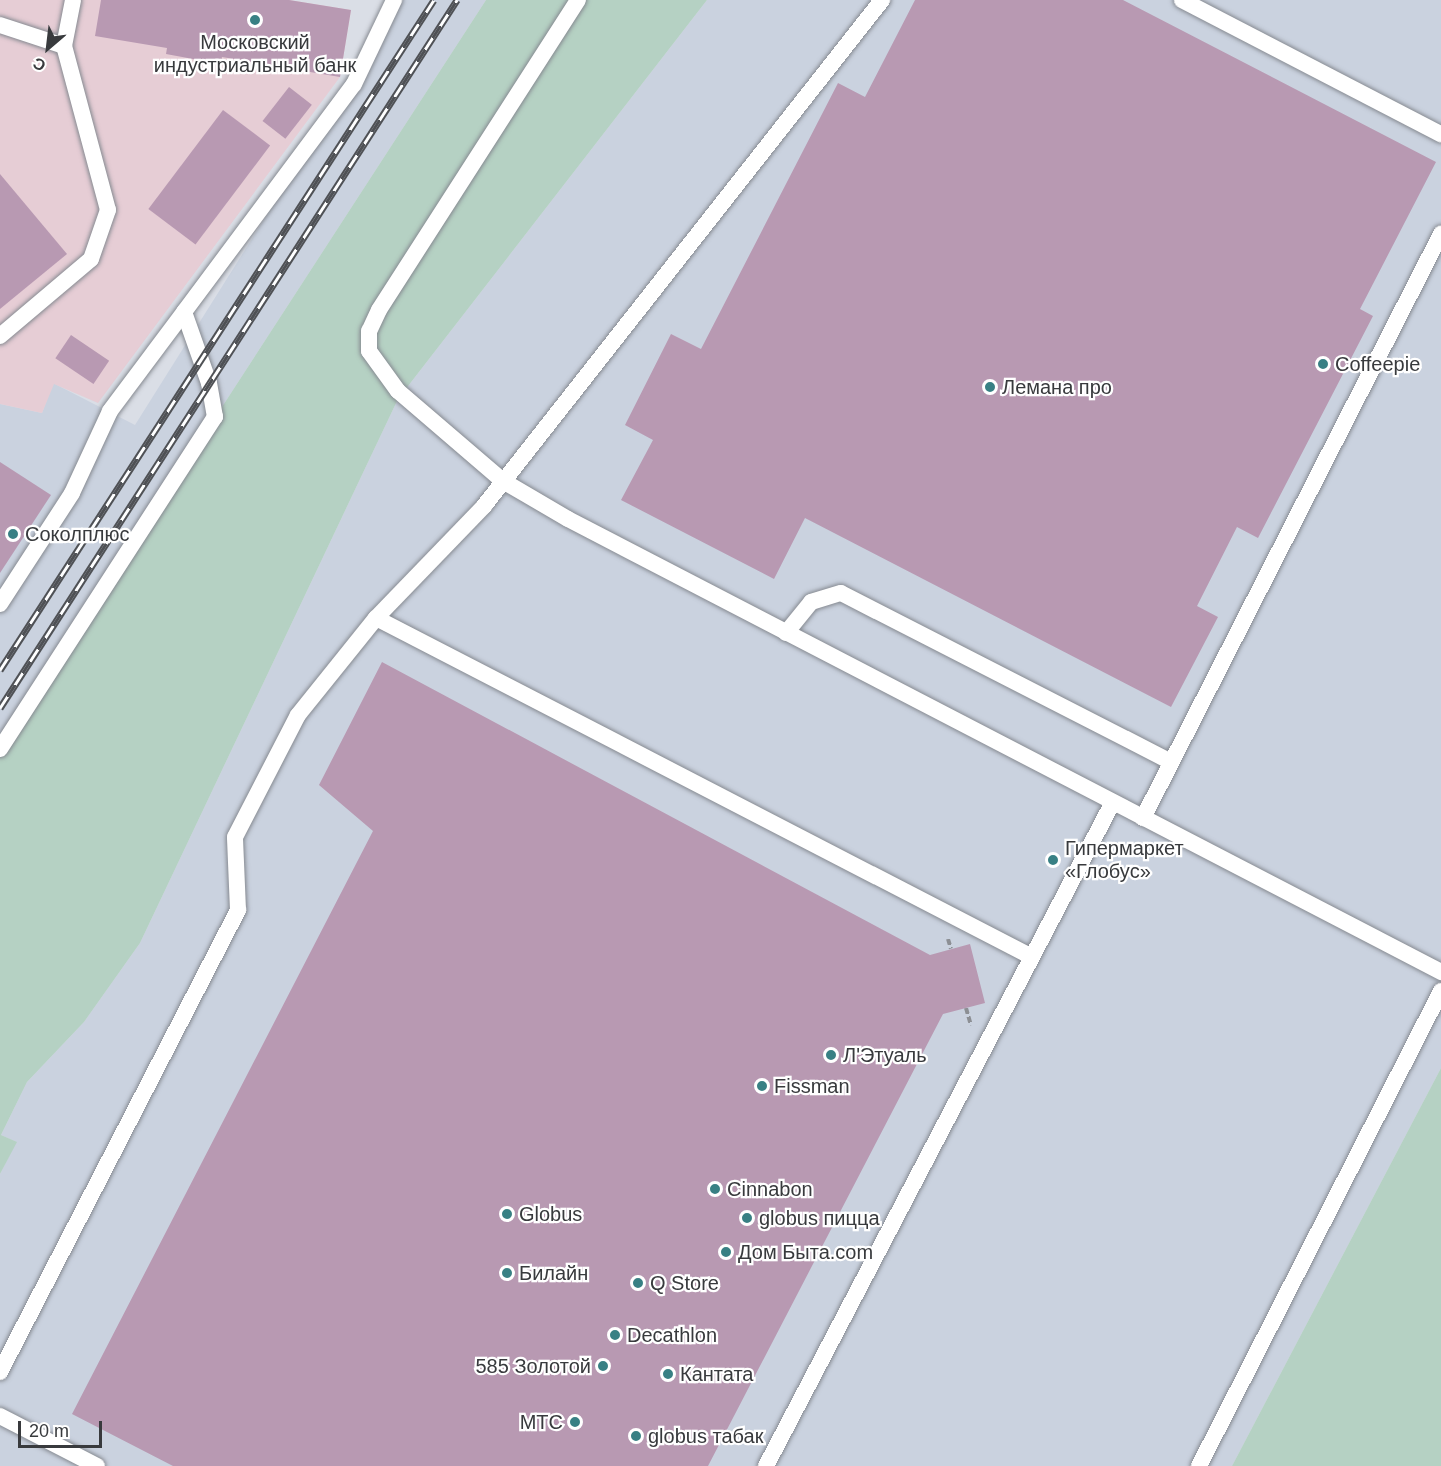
<!DOCTYPE html>
<html>
<head>
<meta charset="utf-8">
<style>
  body { margin:0 }
  #map { position:relative; width:1441px; height:1466px; overflow:hidden; background:#dadee6; font-family:Arial,sans-serif }
  div>[style] { position:absolute }
  .built>* { inset:0; background:#cad2df }
  .industrial>* { inset:0; background:#e6cdd5 }
  .green>* { inset:0; background:#b5d1c3 }
  .building>* { inset:0; background:#b899b2; transform-origin:0 0 }
  .path>* { height:4px; margin-top:-2px; transform-origin:0; background:repeating-linear-gradient(90deg,#8c8f94 0 6px,transparent 0 9px) }
  .roads { filter:drop-shadow(0 0 2px #868a91) drop-shadow(0 0 2px #868a91) }
  .lane>* { height:16px; margin:-8px; padding:0 8px; transform-origin:8px; border-radius:8px; background:#fff }
  .rail>* { height:7px; margin-top:-3.5px; transform-origin:0; background:repeating-linear-gradient(90deg,#fff 0 14px,#4f5155 0 28px); box-sizing:border-box; border-block:2px solid #4f5155 }
  .dots>* { width:16px; height:16px; translate:-50% -50%; box-sizing:border-box; border:3px solid #fff; border-radius:50% }
  span { translate:-50% -50%; white-space:nowrap; text-align:center; line-height:1.15; -webkit-text-stroke:4.5px #fff; paint-order:stroke }
  .poi-label { font-size:20px; color:#383a3d }
  .left { translate:0 -50%; text-align:left }
  .right { translate:-100% -50%; text-align:right }
  .north { position:absolute; left:18px; top:18px; width:60px; height:60px; -webkit-text-stroke:4px #fff; paint-order:stroke; rotate:208deg; font-size:16px; font-weight:700; line-height:24px; text-align:center; color:#383a3d }
  .north::after { content:''; display:block; margin:auto; width:21px; height:27px; background:#383a3d; clip-path:polygon(50% 0,100% 100%,50% 72%,0 100%) }
  .scale { position:absolute; left:18px; top:1421px; width:84px; height:27px; box-sizing:border-box; border:3px solid #383a3d; border-top:0; padding-left:8px; font-size:18px; line-height:21px; white-space:nowrap; color:#383a3d; -webkit-text-stroke:4px #fff; paint-order:stroke }
</style>
</head>
<body>
<div id="map">
  <div class="built">
    <i style="clip-path:polygon(402px 0,486px 0,0 749px,0 404px,42px 413px,53px 383px,135px 425px)"></i>
    <i style="clip-path:polygon(707px 0,1441px 0,1441px 1068px,1232px 1466px,0 1466px,0 1174px,16px 1142px,1px 1135px,27px 1082px,84px 1022px,140px 943px,398px 399px)"></i>
  </div>
  <div class="industrial">
    <i style="clip-path:polygon(0 0,289px 0,351px 10px,340px 77px,98px 403px,54px 384px,42px 413px,0 404px)"></i>
  </div>
  <div class="green">
    <i style="clip-path:polygon(486px 0,707px 0,398px 399px,140px 943px,84px 1022px,27px 1082px,1px 1135px,17px 1142px,0 1174px,0 749px)"></i>
    <i style="clip-path:polygon(1441px 1068px,1441px 1466px,1232px 1466px)"></i>
  </div>
  <div class="building">
    <i style="clip-path:polygon(101px 0,289px 0,351px 10px,340px 77px,222px 57px,220px 64px,166px 54px,167px 48px,95px 36px)"></i>
    <i style="clip-path:polygon(915px 0,1123px 0,1436px 162px,1360px 309px,1373px 316px,1258px 538px,1237px 527px,1197px 606px,1218px 617px,1171px 707px,805px 518px,774px 579px,621px 500px,653px 440px,625px 425px,671px 334px,701px 349px,838px 83px,865px 97px)"></i>
    <i style="left:289px;top:87px;width:29px;height:43px;rotate:38deg"></i>
    <i style="left:223px;top:110px;width:59px;height:124px;rotate:37deg"></i>
    <i style="clip-path:polygon(0 174px,67px 254px,0 309px)"></i>
    <i style="left:71px;top:335px;width:46px;height:28px;rotate:34deg"></i>
    <i style="clip-path:polygon(0 462px,51px 495px,0 573px)"></i>
    <i style="clip-path:polygon(382px 662px,930px 955px,970px 944px,985px 1003px,943px 1014px,708px 1466px,173px 1466px,72px 1414px,373px 831px,319px 785px)"></i>
  </div>
  <div class="path">
    <i style="left:948px;top:939px;width:10px;rotate:73deg"></i>
    <i style="left:966px;top:1008px;width:18px;rotate:74deg"></i>
  </div>
  <div class="roads">
    <div class="lane">
      <i style="left:578px;top:0;width:368px;rotate:122.7deg"></i>
      <i style="left:379px;top:310px;width:23px;rotate:115deg"></i>
      <i style="left:369px;top:331px;width:20px;rotate:90deg"></i>
      <i style="left:369px;top:351px;width:49px;rotate:54.1deg"></i>
      <i style="left:398px;top:391px;width:138px;rotate:40.6deg"></i>
      <i style="left:503px;top:481px;width:75px;rotate:30.3deg"></i>
      <i style="left:568px;top:519px;width:984px;rotate:27.42deg"></i>
      <i style="left:1182px;top:0;width:292px;rotate:27.4deg"></i>
      <i style="left:0;top:25px;width:67px;rotate:18.2deg"></i>
      <i style="left:0;top:336px;width:119px;rotate:-40.2deg"></i>
      <i style="left:91px;top:259px;width:52px;rotate:-70.9deg"></i>
      <i style="left:108px;top:210px;width:170px;rotate:-105deg"></i>
      <i style="left:64px;top:46px;width:47px;rotate:-78.9deg"></i>
      <i style="left:0;top:604px;width:132px;rotate:-57deg"></i>
      <i style="left:72px;top:493px;width:90px;rotate:-65.1deg"></i>
      <i style="left:110px;top:411px;width:124px;rotate:-53.2deg"></i>
      <i style="left:376px;top:618px;width:736px;rotate:27.33deg"></i>
      <i style="left:786px;top:633px;width:40px;rotate:-51deg"></i>
      <i style="left:811px;top:602px;width:31px;rotate:-17deg"></i>
      <i style="left:841px;top:593px;width:371px;rotate:27.1deg"></i>
      <i style="left:0;top:749px;width:396px;rotate:-57.1deg"></i>
      <i style="left:215px;top:417px;width:35px;rotate:-100deg"></i>
      <i style="left:209px;top:383px;width:75px;rotate:-109.4deg"></i>
      <i style="left:184px;top:312px;width:284px;rotate:-53.3deg"></i>
      <i style="left:354px;top:84px;width:93px;rotate:-64.5deg"></i>
      <i style="left:1143px;top:818px;width:656px;rotate:-62.97deg"></i>
      <i style="left:0;top:1372px;width:520px;rotate:-62.74deg"></i>
      <i style="left:238px;top:910px;width:73px;rotate:-92.4deg"></i>
      <i style="left:235px;top:837px;width:137px;rotate:-62.7deg"></i>
      <i style="left:298px;top:715px;width:124px;rotate:-51.2deg"></i>
      <i style="left:376px;top:618px;width:156px;rotate:-46deg"></i>
      <i style="left:484px;top:506px;width:644px;rotate:-51.81deg"></i>
      <i style="left:0;top:1416px;width:109px;rotate:27.3deg"></i>
      <i style="left:766px;top:1466px;width:749px;rotate:-62.41deg"></i>
      <i style="left:1199px;top:1466px;width:533px;rotate:-63deg"></i>
    </div>
  </div>
  <div class="rail">
    <i style="left:0;top:670px;width:798px;rotate:-57.07deg"></i>
    <i style="left:0;top:708px;width:843px;rotate:-57.16deg"></i>
  </div>
  <div class="dots">
    <i style="left:255px;top:20px;background:#388084"></i>
    <i style="left:1323px;top:364px;background:#388084"></i>
    <i style="left:990px;top:387px;background:#388084"></i>
    <i style="left:13px;top:534px;background:#388084"></i>
    <i style="left:1053px;top:860px;background:#388084"></i>
    <i style="left:831px;top:1055px;background:#388084"></i>
    <i style="left:762px;top:1086px;background:#388084"></i>
    <i style="left:715px;top:1189px;background:#388084"></i>
    <i style="left:507px;top:1214px;background:#388084"></i>
    <i style="left:747px;top:1218px;background:#388084"></i>
    <i style="left:726px;top:1252px;background:#388084"></i>
    <i style="left:507px;top:1273px;background:#388084"></i>
    <i style="left:638px;top:1283px;background:#388084"></i>
    <i style="left:615px;top:1335px;background:#388084"></i>
    <i style="left:603px;top:1366px;background:#388084"></i>
    <i style="left:668px;top:1374px;background:#388084"></i>
    <i style="left:575px;top:1422px;background:#388084"></i>
    <i style="left:636px;top:1436px;background:#388084"></i>
  </div>
  <div class="poi-label">
    <span style="left:255px;top:54px">Московский<br>индустриальный банк</span>
    <span class="left" style="left:1335px;top:364px">Coffeepie</span>
    <span class="left" style="left:1002px;top:387px">Лемана про</span>
    <span class="left" style="left:25px;top:534px">Соколплюс</span>
    <span class="left" style="left:1065px;top:860px">Гипермаркет<br>«Глобус»</span>
    <span class="left" style="left:843px;top:1055px">Л'Этуаль</span>
    <span class="left" style="left:774px;top:1086px">Fissman</span>
    <span class="left" style="left:727px;top:1189px">Cinnabon</span>
    <span class="left" style="left:519px;top:1214px">Globus</span>
    <span class="left" style="left:759px;top:1218px">globus пицца</span>
    <span class="left" style="left:738px;top:1252px">Дом Быта.com</span>
    <span class="left" style="left:519px;top:1273px">Билайн</span>
    <span class="left" style="left:650px;top:1283px">Q Store</span>
    <span class="left" style="left:627px;top:1335px">Deсathlon</span>
    <span class="right" style="left:591px;top:1366px">585 Золотой</span>
    <span class="left" style="left:680px;top:1374px">Кантата</span>
    <span class="right" style="left:563px;top:1422px">МТС</span>
    <span class="left" style="left:648px;top:1436px">globus табак</span>
  </div>
  <div class="north">С</div>
  <div class="scale">20 m</div>
</div>
</body>
</html>
